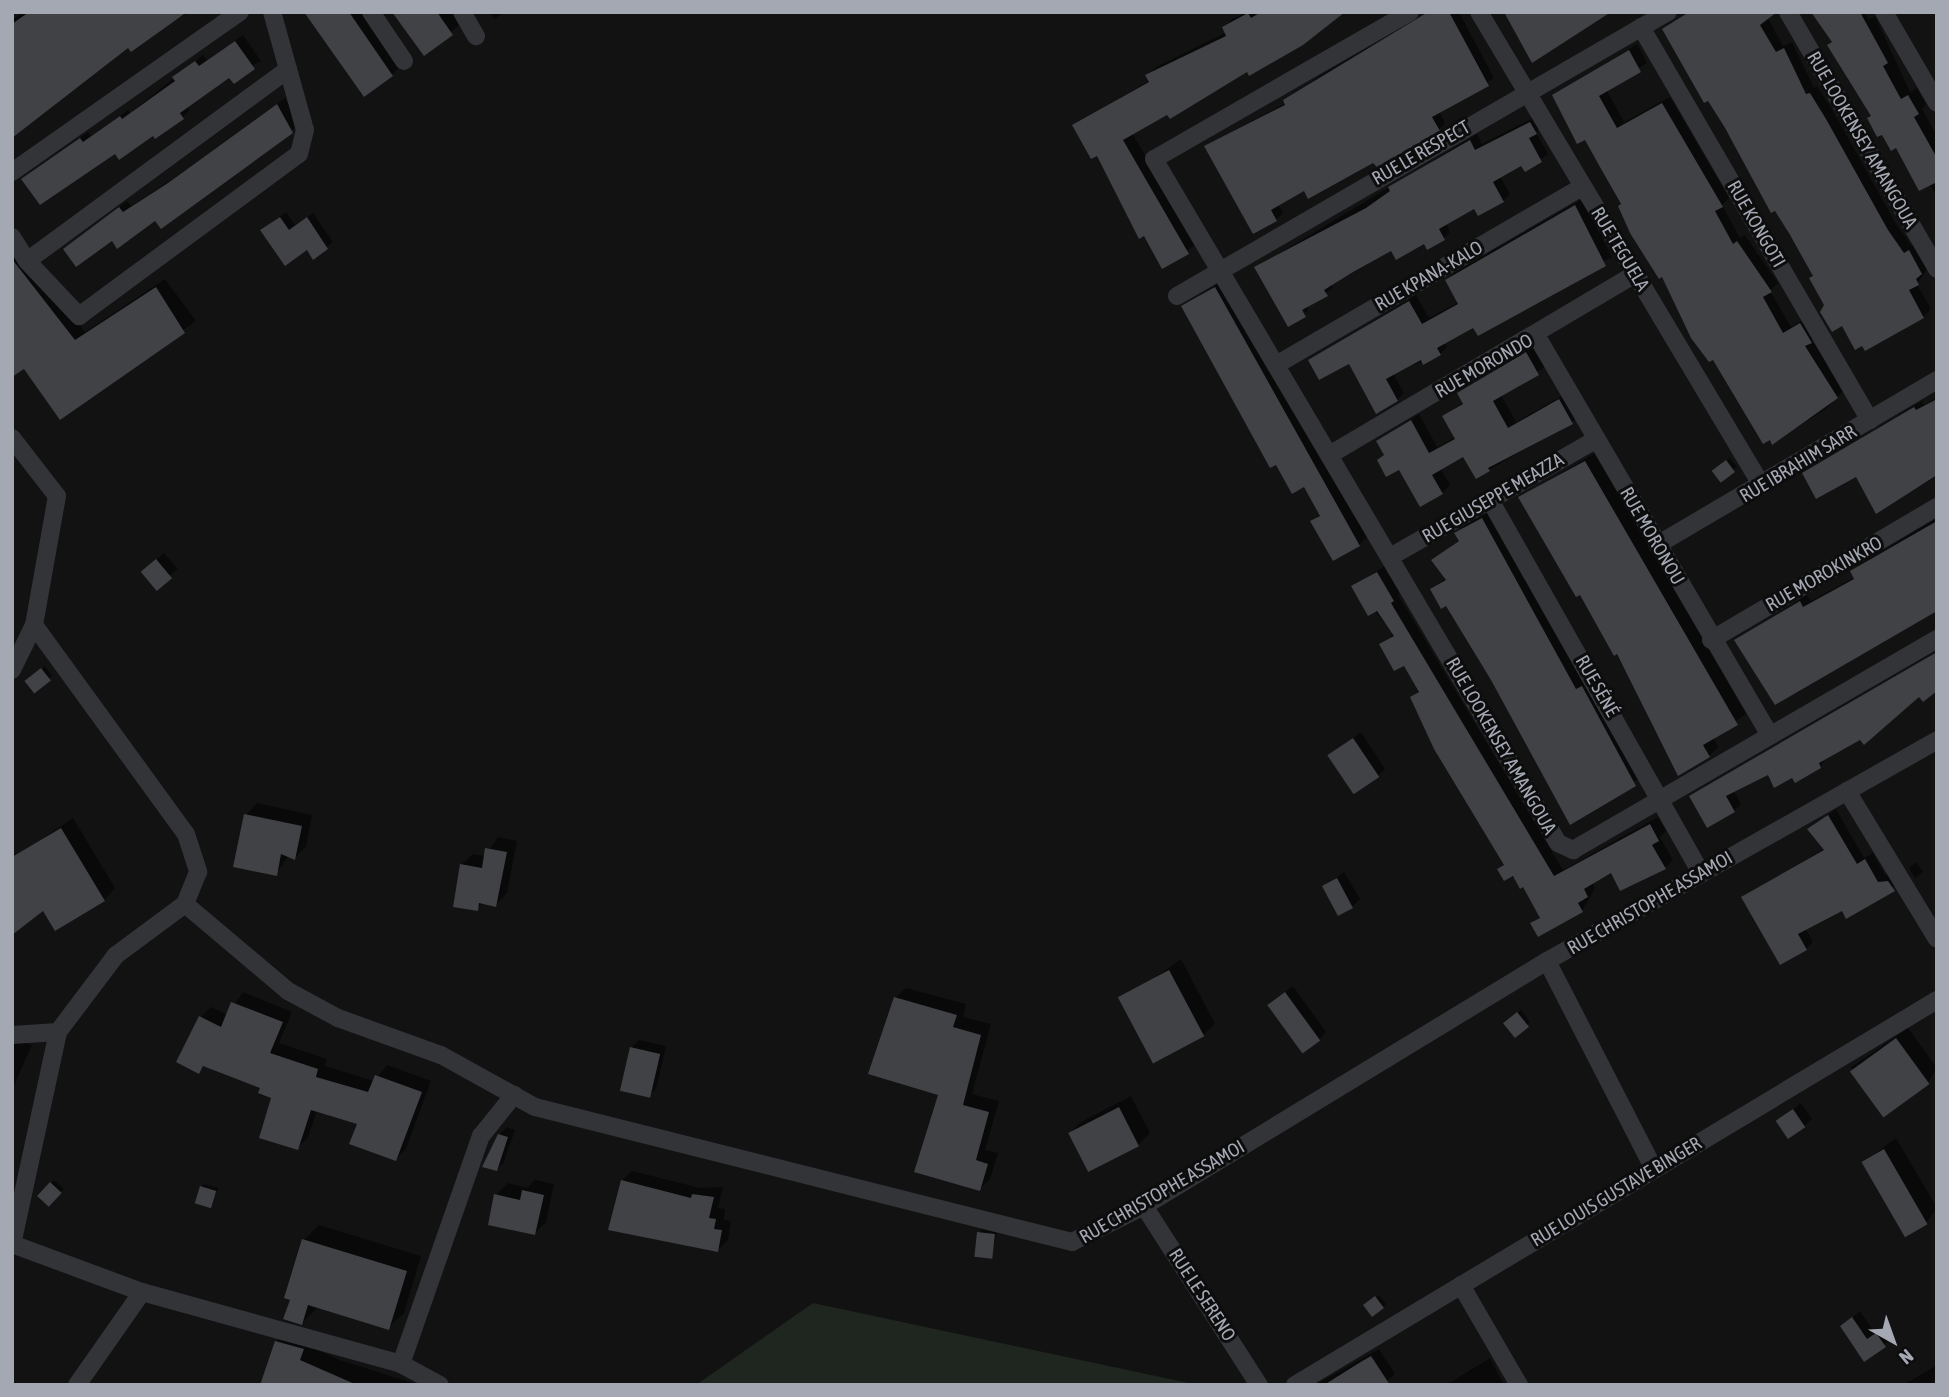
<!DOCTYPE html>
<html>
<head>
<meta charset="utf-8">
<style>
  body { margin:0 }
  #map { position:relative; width:1949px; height:1397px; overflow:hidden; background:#121213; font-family:"Asap Condensed",sans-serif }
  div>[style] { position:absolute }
  .green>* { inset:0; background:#1f2620 }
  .shadow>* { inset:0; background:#0007; transform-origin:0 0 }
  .building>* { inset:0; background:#414246; transform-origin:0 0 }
  .minor>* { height:18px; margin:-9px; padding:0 9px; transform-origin:9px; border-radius:9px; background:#333438 }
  span { translate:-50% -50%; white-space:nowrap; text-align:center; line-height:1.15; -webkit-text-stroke:6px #0d0d0e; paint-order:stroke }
  .street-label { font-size:19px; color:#a4a8b3 }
  .frame { position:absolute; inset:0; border:14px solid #a4a8b3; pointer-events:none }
  .north { position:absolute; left:1858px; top:1306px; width:70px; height:70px; -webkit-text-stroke:5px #0d0d0e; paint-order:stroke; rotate:140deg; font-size:19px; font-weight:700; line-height:28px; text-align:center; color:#a4a8b3 }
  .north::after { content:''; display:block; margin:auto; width:24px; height:32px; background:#a4a8b3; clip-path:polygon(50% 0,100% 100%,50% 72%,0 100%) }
</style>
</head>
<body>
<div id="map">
  <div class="green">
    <i style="clip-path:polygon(813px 1303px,1198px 1385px,696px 1385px)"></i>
  </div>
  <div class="shadow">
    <i style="clip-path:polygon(24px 12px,190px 12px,129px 46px,12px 135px,12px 20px)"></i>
    <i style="clip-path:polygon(309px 12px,364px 12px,401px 66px,391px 75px)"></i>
    <i style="clip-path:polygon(397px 12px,454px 12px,462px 23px,424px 53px)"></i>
    <i style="clip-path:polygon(490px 12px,505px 12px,494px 19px)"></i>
    <i style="clip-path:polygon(1248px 12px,1342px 12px,1132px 133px,1197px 244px,1163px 267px,1098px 153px,1074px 125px,1150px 80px,1147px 75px,1156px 67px,1227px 32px,1224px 27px,1232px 19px)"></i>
    <i style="clip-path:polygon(1430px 12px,1459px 12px,1494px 78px,1439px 111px,1445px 123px,1439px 130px,1305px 189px,1278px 204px,1283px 213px,1276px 220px,1206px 146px,1286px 103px,1321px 75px)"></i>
    <i style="clip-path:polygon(1688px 12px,1772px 12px,1768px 18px,1783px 46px,1792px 42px,1814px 88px,1817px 86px,1833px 111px,1895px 222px,1912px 246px,1917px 244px,1929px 266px,1917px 284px,1931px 309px,1923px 317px,1842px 324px,1826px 306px,1814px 275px,1664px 29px)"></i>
    <i style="clip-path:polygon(1816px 12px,1864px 12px,1869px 20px,1875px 16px,1910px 92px,1917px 88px,1926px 105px,1922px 109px,1937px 136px,1937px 195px,1872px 116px)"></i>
    <i style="clip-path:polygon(243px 35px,261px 61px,230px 76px,187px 106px,190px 110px,183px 117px,115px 152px,31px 172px,88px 132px,91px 136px,128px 110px,130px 113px,203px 55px,207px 60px)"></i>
    <i style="clip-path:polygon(1637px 44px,1647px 63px,1606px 89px,1624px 122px,1670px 97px,1729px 198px,1722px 205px,1740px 238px,1745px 235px,1778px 283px,1770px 291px,1791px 327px,1808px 317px,1818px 334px,1812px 340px,1845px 389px,1826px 409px,1773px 442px,1663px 275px,1659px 277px,1585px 137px,1554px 95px)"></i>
    <i style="clip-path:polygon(285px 98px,299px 124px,291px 131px,156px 218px,65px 249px,127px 201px,131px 206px,177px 176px)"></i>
    <i style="clip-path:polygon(1537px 116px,1542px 126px,1536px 132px,1548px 154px,1525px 170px,1522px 164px,1500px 176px,1510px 194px,1503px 201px,1474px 207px,1446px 223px,1450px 232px,1444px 238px,1392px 249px,1331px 284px,1333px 288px,1309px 304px,1306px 314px,1300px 302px,1257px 267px,1477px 134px,1482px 144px)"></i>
    <i style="clip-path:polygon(1582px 199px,1612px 257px,1444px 342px,1447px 347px,1440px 354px,1393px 373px,1404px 393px,1397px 400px,1349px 361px,1310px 360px,1416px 295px,1429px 318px,1459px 302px,1447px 280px,1454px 273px)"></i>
    <i style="clip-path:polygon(286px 212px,295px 225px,313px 213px,333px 242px,314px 257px,307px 248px,268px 225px)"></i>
    <i style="clip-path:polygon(12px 235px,85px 332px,165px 279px,196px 321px,60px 418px,24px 367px,12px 375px)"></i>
    <i style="clip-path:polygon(1223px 280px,1367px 537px,1359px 545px,1312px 522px,1321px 513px,1305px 485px,1184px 307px)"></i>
    <i style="clip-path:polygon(1534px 345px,1546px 366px,1501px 395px,1516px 422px,1567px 393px,1579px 415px,1572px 422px,1489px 470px,1463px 454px,1440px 468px,1450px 485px,1442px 493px,1385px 454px,1378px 441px,1419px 414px,1437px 447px,1456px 437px,1444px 416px,1464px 402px,1459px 393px)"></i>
    <i style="clip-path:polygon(1937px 397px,1937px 476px,1877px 512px,1856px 475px,1804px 473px,1922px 401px,1924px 405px)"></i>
    <i style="clip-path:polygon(1595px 453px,1746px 714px,1713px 737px,1718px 747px,1709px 756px,1679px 773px,1649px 719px,1653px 715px,1521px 497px)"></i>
    <i style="clip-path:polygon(1730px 458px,1737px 467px,1733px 470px,1716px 468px)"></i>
    <i style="clip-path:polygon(1491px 510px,1644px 775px,1570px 822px,1492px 679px,1447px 604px,1432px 589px,1446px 578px,1434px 560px,1460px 539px,1457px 534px,1465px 525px)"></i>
    <i style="clip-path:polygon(1937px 518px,1937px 608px,1736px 640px,1807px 595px,1811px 601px,1855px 577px,1852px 572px,1859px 565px)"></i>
    <i style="left:164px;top:553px;width:21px;height:28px;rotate:49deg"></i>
    <i style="clip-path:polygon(1386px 565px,1401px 592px,1398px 595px,1563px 870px,1658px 817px,1666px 831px,1660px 837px,1673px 860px,1665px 868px,1611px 871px,1592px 882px,1595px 888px,1582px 911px,1533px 924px,1541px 915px,1524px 884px,1499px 869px,1505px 863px,1413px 697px,1419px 690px,1404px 663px,1381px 645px,1394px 634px,1354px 586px)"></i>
    <i style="clip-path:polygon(1937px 652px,1937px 695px,1934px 690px,1919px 695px,1826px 757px,1820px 767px,1792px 775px,1769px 773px,1733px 790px,1741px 804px,1734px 811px,1692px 798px)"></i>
    <i style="clip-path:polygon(45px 666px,52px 676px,49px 679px,30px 678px)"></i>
    <i style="clip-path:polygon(1361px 732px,1385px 769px,1378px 776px,1329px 756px)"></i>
    <i style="clip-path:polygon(257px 803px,312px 815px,306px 846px,295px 858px,289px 855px,276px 874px,246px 815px)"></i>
    <i style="clip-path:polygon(1836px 809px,1864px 858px,1873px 853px,1885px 875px,1895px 874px,1901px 883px,1805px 928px,1813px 942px,1806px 949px,1744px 898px,1825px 848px,1809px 829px)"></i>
    <i style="clip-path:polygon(73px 818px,115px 888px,104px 900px,44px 909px,14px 858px)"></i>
    <i style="clip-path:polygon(498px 837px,517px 841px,507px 893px,496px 905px,484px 902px,477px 909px,461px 865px,473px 854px,485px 856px)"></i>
    <i style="clip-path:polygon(1916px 862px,1923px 872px,1915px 878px,1909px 868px)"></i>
    <i style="clip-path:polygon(1344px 872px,1360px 899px,1352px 907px,1324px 887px)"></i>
    <i style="clip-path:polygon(1181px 959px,1215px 1024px,1203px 1035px,1122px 1001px)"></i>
    <i style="clip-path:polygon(1293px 986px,1326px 1032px,1319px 1040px,1268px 1004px)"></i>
    <i style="clip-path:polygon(906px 988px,966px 1004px,963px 1017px,991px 1024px,972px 1094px,999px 1101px,985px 1150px,998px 1153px,990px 1179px,980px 1189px,895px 998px)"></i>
    <i style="clip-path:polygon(243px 992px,292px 1012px,279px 1043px,327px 1059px,325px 1066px,374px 1081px,387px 1065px,431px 1081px,406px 1149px,396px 1159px,359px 1123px,317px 1110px,308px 1138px,297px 1148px,273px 1097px,262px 1087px,205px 1065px,199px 1072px,201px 1017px,211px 1007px,227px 1015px)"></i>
    <i style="clip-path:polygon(1521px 1010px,1530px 1022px,1527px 1025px,1508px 1020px)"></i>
    <i style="clip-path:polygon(1908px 1028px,1937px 1068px,1928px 1083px,1850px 1068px)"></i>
    <i style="clip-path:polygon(12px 1037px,32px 1045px,12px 1090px)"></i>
    <i style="clip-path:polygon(639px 1040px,666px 1046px,656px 1089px,648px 1096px,632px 1047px)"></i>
    <i style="clip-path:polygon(1131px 1096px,1150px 1133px,1138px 1145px,1070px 1133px,1081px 1122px)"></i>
    <i style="clip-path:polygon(1801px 1103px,1812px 1119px,1804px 1126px,1778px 1121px)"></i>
    <i style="clip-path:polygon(507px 1127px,515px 1130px,504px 1162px,497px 1169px,499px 1135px)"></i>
    <i style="clip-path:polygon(1896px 1138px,1937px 1208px,1927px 1222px,1906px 1235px,1864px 1162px)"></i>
    <i style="clip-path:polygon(632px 1171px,700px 1188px,723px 1187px,718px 1208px,725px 1209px,724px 1220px,731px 1221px,728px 1240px,718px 1250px,622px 1181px)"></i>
    <i style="left:54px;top:1180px;width:13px;height:22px;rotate:42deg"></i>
    <i style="clip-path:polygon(535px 1180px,554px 1184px,546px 1222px,535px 1233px,496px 1195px,508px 1183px,527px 1188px)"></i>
    <i style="clip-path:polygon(204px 1184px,218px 1188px,211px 1205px,201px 1187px)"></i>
    <i style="clip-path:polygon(319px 1225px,421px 1256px,404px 1313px,388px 1328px,317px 1308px,302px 1323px,292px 1299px,304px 1240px)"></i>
    <i style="clip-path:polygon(982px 1229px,997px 1232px,991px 1256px,979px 1233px)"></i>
    <i style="clip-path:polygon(1379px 1295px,1386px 1304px,1383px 1307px,1369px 1302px)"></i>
    <i style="clip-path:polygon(1860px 1311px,1875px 1333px,1884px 1327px,1892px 1338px,1864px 1360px,1842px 1326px)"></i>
    <i style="clip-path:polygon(289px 1329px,312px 1347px,340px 1360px,419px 1385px,262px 1385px,276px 1342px)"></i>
    <i style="clip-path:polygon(1379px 1349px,1395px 1374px,1387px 1381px,1315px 1385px)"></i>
    <i style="clip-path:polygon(1490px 1358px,1504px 1385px,1446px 1385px)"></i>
    <i style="clip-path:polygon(1937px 1365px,1937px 1385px,1903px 1385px)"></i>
  </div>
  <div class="building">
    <i style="clip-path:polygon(29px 12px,187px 12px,131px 52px,128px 48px,12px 138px,12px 24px)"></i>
    <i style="clip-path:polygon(304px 12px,349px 12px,393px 76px,364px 97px)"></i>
    <i style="clip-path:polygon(392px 12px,437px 12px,453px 35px,424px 56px)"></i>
    <i style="clip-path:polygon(1261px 12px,1345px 12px,1303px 45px,1249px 76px,1247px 72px,1170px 119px,1167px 115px,1123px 140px,1189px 254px,1162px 269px,1144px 236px,1139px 239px,1097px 156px,1091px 159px,1072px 125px,1149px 82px,1145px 75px,1226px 36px,1222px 27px,1248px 13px,1251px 18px)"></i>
    <i style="clip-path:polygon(1428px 12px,1449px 12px,1489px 86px,1432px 117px,1440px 131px,1377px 167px,1373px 163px,1308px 199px,1304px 191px,1271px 210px,1277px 221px,1253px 234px,1204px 146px,1285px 105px,1283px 100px)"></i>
    <i style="clip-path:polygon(1504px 12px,1611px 12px,1532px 63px)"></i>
    <i style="clip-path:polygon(1689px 12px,1777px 12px,1760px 25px,1776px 52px,1784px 48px,1806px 94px,1810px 93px,1826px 119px,1888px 230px,1904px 253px,1909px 250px,1922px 274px,1916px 279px,1919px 285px,1909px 290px,1924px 318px,1865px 351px,1862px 346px,1855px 350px,1842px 326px,1832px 332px,1820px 312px,1824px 305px,1809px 278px,1813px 276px,1790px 235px,1775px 211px,1771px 213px,1725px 128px,1708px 101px,1704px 103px,1662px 29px)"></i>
    <i style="clip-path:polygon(1811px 12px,1860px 12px,1888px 63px,1883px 66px,1901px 99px,1908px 95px,1919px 114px,1914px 117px,1937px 158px,1937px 182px,1919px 191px,1896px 148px,1891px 151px,1882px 135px,1877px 137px,1867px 118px,1871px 116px,1827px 45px,1832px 42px)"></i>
    <i style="clip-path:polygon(235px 41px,255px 69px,234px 84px,229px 78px,180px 113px,184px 119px,155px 139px,153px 136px,119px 160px,115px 154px,40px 205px,21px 179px,80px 138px,83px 142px,120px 116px,122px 119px,175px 81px,172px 77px,195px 61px,199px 66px)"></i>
    <i style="clip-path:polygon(1629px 50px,1641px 72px,1599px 96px,1617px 128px,1662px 103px,1723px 207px,1715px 211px,1733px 244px,1737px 241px,1772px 292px,1763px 297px,1783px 333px,1800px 323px,1812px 343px,1805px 346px,1838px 398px,1772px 445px,1770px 440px,1763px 444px,1713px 360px,1709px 362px,1691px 338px,1662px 277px,1659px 279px,1630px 233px,1618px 206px,1621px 204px,1600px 167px,1585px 140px,1577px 144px,1552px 95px)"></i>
    <i style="clip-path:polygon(277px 104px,293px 133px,161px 229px,155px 221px,117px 249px,112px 241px,76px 267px,63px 249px,119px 207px,123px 212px,168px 183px)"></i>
    <i style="clip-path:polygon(1530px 122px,1537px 134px,1529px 138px,1542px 162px,1525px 172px,1521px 166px,1493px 182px,1504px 202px,1478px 216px,1474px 209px,1439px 229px,1445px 240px,1427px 250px,1424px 244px,1396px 260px,1391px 251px,1353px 272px,1324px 290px,1328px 296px,1302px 310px,1306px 317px,1288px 327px,1254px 267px,1366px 208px,1390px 191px,1388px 187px,1470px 140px,1475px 150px)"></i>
    <i style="clip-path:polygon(1575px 205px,1606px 266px,1478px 336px,1473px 328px,1437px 348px,1441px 355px,1423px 365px,1421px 360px,1386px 379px,1398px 401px,1376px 414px,1349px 364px,1319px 380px,1308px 360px,1409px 301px,1422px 324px,1458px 304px,1445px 280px)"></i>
    <i style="clip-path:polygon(280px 217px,289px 230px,307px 217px,328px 249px,313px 260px,307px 250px,285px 266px,260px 230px)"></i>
    <i style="clip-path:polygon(12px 259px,75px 340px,156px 287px,185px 333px,60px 420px,24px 369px,12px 377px)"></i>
    <i style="clip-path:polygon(1215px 287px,1360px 546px,1333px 561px,1310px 521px,1320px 516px,1304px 487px,1292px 494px,1276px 465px,1270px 468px,1181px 306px)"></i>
    <i style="clip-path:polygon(1526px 352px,1539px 375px,1493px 401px,1508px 428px,1559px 399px,1573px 424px,1488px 468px,1490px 471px,1476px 479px,1463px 457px,1432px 475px,1443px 494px,1420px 507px,1399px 470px,1386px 477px,1377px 460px,1384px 455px,1376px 441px,1411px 420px,1429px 453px,1455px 439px,1442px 416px,1463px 404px,1457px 393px)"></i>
    <i style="clip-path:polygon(1937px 399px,1937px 475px,1876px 514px,1856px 477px,1816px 499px,1802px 473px,1914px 407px,1916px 410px)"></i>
    <i style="left:1726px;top:460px;width:15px;height:18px;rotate:53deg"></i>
    <i style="clip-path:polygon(1585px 461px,1738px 725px,1703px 745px,1710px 757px,1678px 776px,1617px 654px,1614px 656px,1580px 595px,1576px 597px,1518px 497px)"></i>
    <i style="clip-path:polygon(1482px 518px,1576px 689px,1582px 686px,1636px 786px,1570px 825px,1491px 680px,1446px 606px,1441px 609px,1430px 589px,1446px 580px,1431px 560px,1459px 541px,1454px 533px)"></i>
    <i style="clip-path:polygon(1937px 521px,1937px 611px,1775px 705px,1734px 640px,1800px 601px,1803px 607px,1854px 579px,1850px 571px)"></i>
    <i style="left:156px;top:559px;width:25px;height:20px;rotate:50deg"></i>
    <i style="clip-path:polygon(1377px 572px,1394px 601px,1391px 603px,1554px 876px,1650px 824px,1659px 841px,1652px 845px,1666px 869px,1620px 891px,1611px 873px,1584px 889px,1588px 897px,1578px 903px,1583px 912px,1538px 937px,1530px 923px,1540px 918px,1523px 887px,1520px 889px,1513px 876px,1504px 881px,1497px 869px,1504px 865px,1434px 749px,1410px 697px,1419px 692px,1404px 666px,1394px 671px,1379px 644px,1394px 636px,1377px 611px,1368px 616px,1351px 586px)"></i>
    <i style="clip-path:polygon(1937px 652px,1937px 691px,1923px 702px,1919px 697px,1864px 745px,1860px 740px,1819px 763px,1821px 768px,1795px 783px,1792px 778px,1774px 788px,1768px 775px,1726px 796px,1735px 812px,1707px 828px,1689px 796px)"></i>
    <i style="left:41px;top:668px;width:16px;height:21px;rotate:52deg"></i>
    <i style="left:1353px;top:738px;width:47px;height:31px;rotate:56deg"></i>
    <i style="clip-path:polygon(244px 814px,302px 826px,295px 860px,281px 854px,277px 876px,233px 867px)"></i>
    <i style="clip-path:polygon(1828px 815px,1857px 864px,1865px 859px,1878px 882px,1888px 881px,1895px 891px,1846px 919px,1842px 911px,1798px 934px,1807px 950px,1780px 965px,1741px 897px,1824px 850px,1807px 829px)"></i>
    <i style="clip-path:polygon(61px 828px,105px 901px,55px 931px,43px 911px,12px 935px,12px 857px)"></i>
    <i style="clip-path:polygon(485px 848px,507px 852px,496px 907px,479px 903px,478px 911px,453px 907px,460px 864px,482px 868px)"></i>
    <i style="left:1337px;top:878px;width:34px;height:17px;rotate:62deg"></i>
    <i style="left:1169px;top:970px;width:75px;height:58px;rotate:62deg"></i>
    <i style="left:1285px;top:992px;width:60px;height:22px;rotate:54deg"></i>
    <i style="clip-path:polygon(894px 997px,957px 1015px,953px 1027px,981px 1035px,963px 1105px,989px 1112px,976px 1160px,988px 1164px,980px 1191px,914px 1172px,938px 1095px,868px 1074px)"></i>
    <i style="clip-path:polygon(231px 1002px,283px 1022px,270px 1053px,318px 1069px,316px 1077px,368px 1092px,375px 1075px,422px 1092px,396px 1161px,349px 1144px,357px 1124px,311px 1110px,298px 1150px,259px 1138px,271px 1098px,258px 1093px,260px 1088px,203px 1066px,199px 1074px,176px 1062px,199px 1016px,221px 1027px)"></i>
    <i style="left:1517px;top:1012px;width:19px;height:18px;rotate:51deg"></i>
    <i style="left:1896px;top:1038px;width:57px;height:57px;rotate:54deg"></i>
    <i style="left:630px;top:1047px;width:31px;height:45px;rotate:13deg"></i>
    <i style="left:1119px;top:1107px;width:44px;height:57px;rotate:63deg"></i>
    <i style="left:1793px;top:1109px;width:22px;height:21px;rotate:56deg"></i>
    <i style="clip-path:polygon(498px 1134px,508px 1137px,497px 1171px,482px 1167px)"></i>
    <i style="left:1884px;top:1149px;width:87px;height:26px;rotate:60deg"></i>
    <i style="clip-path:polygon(621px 1180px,691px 1198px,692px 1194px,714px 1197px,709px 1218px,716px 1219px,714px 1229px,722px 1230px,718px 1252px,608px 1230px)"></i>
    <i style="left:50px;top:1182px;width:16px;height:19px;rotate:43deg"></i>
    <i style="left:200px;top:1186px;width:17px;height:18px;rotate:17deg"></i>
    <i style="clip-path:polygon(522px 1190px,544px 1195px,535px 1235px,488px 1225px,494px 1194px,520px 1200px)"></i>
    <i style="left:977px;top:1232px;width:18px;height:25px;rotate:6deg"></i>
    <i style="clip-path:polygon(302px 1239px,407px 1271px,389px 1330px,308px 1305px,302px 1325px,283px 1319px,290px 1300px,284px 1298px)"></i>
    <i style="left:1375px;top:1296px;width:15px;height:15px;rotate:53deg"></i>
    <i style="clip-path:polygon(1852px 1317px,1867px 1339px,1876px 1333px,1886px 1347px,1864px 1362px,1840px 1326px)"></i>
    <i style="clip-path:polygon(275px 1341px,304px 1349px,300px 1360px,357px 1385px,260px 1385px)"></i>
    <i style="clip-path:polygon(1371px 1356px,1390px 1385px,1324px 1385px,1359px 1363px)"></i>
  </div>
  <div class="minor">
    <i style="left:371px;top:12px;width:59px;rotate:56deg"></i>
    <i style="left:462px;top:12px;width:28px;rotate:60deg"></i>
    <i style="left:1410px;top:12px;width:295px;rotate:150.1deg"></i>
    <i style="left:1154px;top:159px;width:794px;rotate:59.43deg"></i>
    <i style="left:1558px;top:843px;width:17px;rotate:25deg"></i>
    <i style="left:1573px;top:850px;width:421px;rotate:-30.1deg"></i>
    <i style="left:1479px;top:12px;width:552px;rotate:59.16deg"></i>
    <i style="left:1788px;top:12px;width:297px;rotate:59.9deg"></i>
    <i style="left:1884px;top:12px;width:105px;rotate:59.8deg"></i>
    <i style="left:1641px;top:27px;width:455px;rotate:59.8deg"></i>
    <i style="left:12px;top:172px;width:279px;rotate:-35.1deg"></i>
    <i style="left:12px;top:237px;width:28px;rotate:58deg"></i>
    <i style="left:27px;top:261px;width:76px;rotate:46.6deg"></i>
    <i style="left:79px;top:316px;width:273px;rotate:-36.4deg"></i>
    <i style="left:299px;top:154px;width:25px;rotate:-76deg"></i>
    <i style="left:305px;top:130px;width:123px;rotate:-105.6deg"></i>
    <i style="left:27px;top:261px;width:324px;rotate:-36.3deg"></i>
    <i style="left:1177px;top:296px;width:567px;rotate:-30.05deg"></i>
    <i style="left:1536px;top:335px;width:463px;rotate:59.7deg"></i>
    <i style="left:1276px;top:365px;width:355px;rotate:-30.2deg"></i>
    <i style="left:12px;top:438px;width:73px;rotate:52.2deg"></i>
    <i style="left:57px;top:496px;width:131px;rotate:100.1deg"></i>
    <i style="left:34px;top:625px;width:50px;rotate:116.1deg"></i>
    <i style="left:1331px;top:454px;width:353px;rotate:-30.6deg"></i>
    <i style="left:1490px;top:500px;width:429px;rotate:60.5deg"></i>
    <i style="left:1657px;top:545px;width:325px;rotate:-30.5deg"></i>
    <i style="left:1390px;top:557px;width:238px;rotate:-29.7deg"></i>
    <i style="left:34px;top:625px;width:258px;rotate:54deg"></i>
    <i style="left:186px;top:834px;width:40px;rotate:72deg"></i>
    <i style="left:198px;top:872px;width:35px;rotate:112deg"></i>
    <i style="left:185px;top:904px;width:86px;rotate:143.5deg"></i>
    <i style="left:116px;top:955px;width:96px;rotate:127deg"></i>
    <i style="left:58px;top:1032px;width:217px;rotate:102.2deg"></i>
    <i style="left:12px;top:1244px;width:139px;rotate:20.3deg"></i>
    <i style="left:142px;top:1292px;width:269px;rotate:15.5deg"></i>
    <i style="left:401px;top:1364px;width:44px;rotate:28.3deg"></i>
    <i style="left:1711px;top:640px;width:262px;rotate:-30.5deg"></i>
    <i style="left:1847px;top:791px;width:173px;rotate:58.7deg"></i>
    <i style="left:185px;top:904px;width:135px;rotate:40.2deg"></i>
    <i style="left:288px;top:991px;width:57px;rotate:28.4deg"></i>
    <i style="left:338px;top:1018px;width:109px;rotate:19.8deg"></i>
    <i style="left:441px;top:1055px;width:107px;rotate:29deg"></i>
    <i style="left:535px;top:1107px;width:554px;rotate:14.11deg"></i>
    <i style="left:1072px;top:1242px;width:80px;rotate:-26.6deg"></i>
    <i style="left:1144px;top:1206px;width:472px;rotate:-31.3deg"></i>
    <i style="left:1547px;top:961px;width:448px;rotate:-29.5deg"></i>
    <i style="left:1547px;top:961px;width:234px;rotate:62.8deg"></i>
    <i style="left:12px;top:1035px;width:46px;rotate:-3.7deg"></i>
    <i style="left:1144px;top:1206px;width:213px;rotate:57.3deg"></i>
    <i style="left:1461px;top:1285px;width:116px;rotate:59.9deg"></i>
    <i style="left:401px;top:1364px;width:242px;rotate:-70.7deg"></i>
    <i style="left:481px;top:1136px;width:53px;rotate:-51.2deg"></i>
    <i style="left:77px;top:1385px;width:113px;rotate:-55deg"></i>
    <i style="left:1295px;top:1385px;width:749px;rotate:-30.95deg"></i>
  </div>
  <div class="street-label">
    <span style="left:1862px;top:140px;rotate:60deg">RUE LOOKENSEY AMANGOUA</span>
    <span style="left:1421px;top:153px;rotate:-30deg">RUE LE RESPECT</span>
    <span style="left:1756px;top:224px;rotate:60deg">RUE KONGOTI</span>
    <span style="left:1620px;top:249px;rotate:59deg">RUE TEGUELA</span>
    <span style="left:1429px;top:276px;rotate:-30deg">RUE KPANA-KALO</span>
    <span style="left:1484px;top:366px;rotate:-30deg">RUE MORONDO</span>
    <span style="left:1798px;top:464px;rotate:-31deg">RUE IBRAHIM SARR</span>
    <span style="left:1493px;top:498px;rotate:-30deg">RUE GIUSEPPE MEAZZA</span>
    <span style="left:1652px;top:536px;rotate:60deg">RUE MORONOU</span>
    <span style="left:1824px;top:574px;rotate:-30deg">RUE MOROKINKRO</span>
    <span style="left:1597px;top:686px;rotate:60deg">RUE SÉNÉ</span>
    <span style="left:1501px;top:746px;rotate:60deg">RUE LOOKENSEY AMANGOUA</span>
    <span style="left:1650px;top:903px;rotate:-30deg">RUE CHRISTOPHE ASSAMOI</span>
    <span style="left:1162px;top:1192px;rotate:-30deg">RUE CHRISTOPHE ASSAMOI</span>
    <span style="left:1616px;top:1192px;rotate:-31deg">RUE LOUIS GUSTAVE BINGER</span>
    <span style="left:1202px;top:1295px;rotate:57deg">RUE LE SERENO</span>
  </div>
  <div class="frame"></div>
  <div class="north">N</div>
</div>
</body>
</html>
